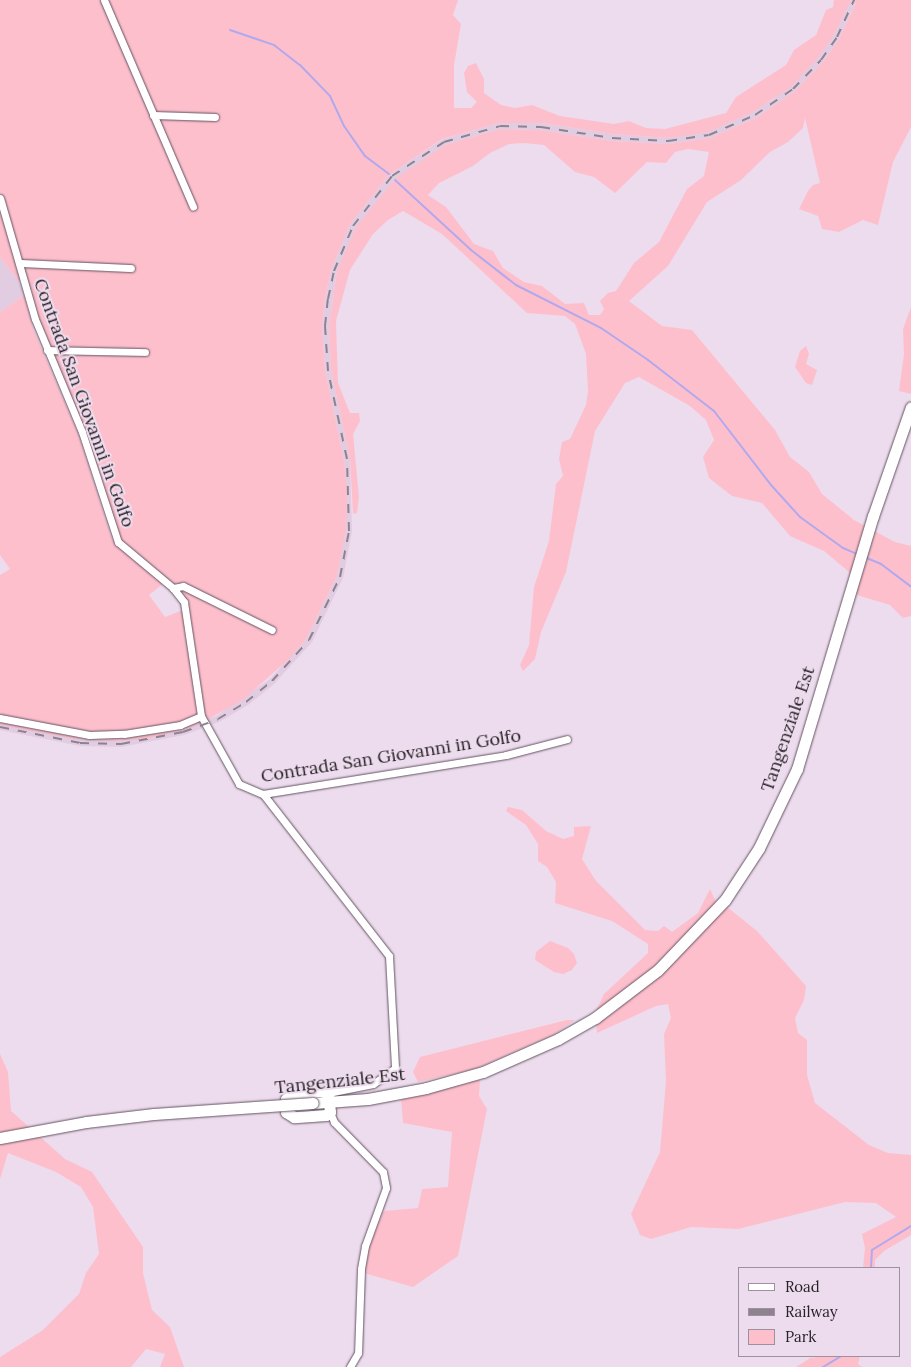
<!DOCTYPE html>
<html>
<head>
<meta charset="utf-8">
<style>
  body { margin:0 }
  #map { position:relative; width:911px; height:1367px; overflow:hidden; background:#eddced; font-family:Lora,serif }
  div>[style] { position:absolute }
  .built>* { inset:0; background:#e2cce2 }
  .green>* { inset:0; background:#febfcd }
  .stream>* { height:2px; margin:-1px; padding:0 1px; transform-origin:1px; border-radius:1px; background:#b0a9ed }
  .roads { filter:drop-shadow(0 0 1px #635462) drop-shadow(0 0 1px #635462) }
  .minor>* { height:7px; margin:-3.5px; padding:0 3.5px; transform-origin:3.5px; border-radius:3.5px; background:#fff }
  .primary>* { height:11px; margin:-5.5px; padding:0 5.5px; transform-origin:5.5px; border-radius:5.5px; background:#fff }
  .rail>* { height:2px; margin-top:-1px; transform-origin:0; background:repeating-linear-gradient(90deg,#8e828e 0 9px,transparent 0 18px) }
  .bridges { filter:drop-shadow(0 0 1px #635462) drop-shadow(0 0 1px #635462) }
  .primary-bridge>* { height:11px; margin:-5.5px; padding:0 5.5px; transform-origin:5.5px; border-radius:5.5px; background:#fff }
  span { translate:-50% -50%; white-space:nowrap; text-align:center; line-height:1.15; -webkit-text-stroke:4px #eddced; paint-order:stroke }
  .street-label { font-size:18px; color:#282127 }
  .legend { position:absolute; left:738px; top:1267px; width:162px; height:90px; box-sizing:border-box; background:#eddced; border:1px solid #9e919e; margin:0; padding:6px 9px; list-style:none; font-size:15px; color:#282127 }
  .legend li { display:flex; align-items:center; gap:10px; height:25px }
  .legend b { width:25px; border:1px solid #9e919e }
</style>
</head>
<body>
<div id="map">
  <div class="built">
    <i style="clip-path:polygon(850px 0,856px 2px,839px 39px,823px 62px,795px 91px,756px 118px,710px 138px,669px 144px,612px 141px,540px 130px,500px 129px,445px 145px,337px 271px,329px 326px,331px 370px,350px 459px,352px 531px,343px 578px,312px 642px,274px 684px,248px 705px,219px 722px,184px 735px,121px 747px,80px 746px,0 730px,0 724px,182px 729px,216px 716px,270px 679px,306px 639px,337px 576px,346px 530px,344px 460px,325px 371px,322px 326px,325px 298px,331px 270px,350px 224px,390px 174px,443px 139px,500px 123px,541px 123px,613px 134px,668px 138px,731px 122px,772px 100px,804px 73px,834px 35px)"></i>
    <i style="clip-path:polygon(0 257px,19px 282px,24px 295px,0 312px)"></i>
  </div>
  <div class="green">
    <i style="clip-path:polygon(evenodd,0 0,458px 0,453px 15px,461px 24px,454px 65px,454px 108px,471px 108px,477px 102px,467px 92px,464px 73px,468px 66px,476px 63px,484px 79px,484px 93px,501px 105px,515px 108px,532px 105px,560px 116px,614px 124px,629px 121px,646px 128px,665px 129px,726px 113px,736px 97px,786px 65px,794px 50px,816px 35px,826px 10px,833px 7px,834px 0,911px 0,911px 127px,893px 162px,878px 225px,863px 220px,839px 232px,822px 229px,818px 216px,799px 209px,808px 191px,813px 185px,820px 183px,805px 118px,803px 128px,788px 142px,770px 152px,741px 180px,707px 202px,668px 266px,629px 301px,662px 326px,692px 330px,775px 430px,790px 457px,809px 472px,822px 494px,854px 520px,895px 542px,911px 546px,911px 616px,903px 618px,890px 605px,857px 595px,849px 572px,824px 551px,790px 536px,762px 503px,732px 496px,709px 478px,703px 457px,714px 440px,706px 420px,690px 406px,639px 377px,625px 383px,595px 431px,566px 572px,541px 632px,535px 659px,523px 671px,520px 665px,529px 645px,534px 587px,549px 541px,556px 484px,563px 476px,559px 459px,562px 442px,570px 439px,586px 405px,588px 391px,586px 354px,575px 324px,565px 316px,527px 313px,442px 234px,403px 211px,388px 220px,373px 234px,350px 270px,336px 321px,338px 383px,350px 413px,359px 413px,360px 421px,353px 434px,359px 497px,357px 513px,353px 514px,350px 459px,331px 370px,329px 326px,337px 271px,356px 227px,395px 179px,445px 145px,500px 129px,540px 130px,612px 141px,669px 144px,710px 138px,756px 118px,795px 91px,823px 62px,839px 39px,856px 3px,851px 0,834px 35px,818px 58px,791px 87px,753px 112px,708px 132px,668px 138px,613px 134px,541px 123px,500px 123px,442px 139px,390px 174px,350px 224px,331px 270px,325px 298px,322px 326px,325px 371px,344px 460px,347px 494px,346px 531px,337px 576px,306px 639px,289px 659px,244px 699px,205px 721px,185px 599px,119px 540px,34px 310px,0 193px,0 0,524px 143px,544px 145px,575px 172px,594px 177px,615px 193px,647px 162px,666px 163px,675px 152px,688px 149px,709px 152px,704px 176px,687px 189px,659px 242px,634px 263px,616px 291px,608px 293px,600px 301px,604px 309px,600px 315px,589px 315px,584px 303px,565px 304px,542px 286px,524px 282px,503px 268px,493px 251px,474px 244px,446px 207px,428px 195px,439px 183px,473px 166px,490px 153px,509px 144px,524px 143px)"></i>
    <i style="clip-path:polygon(0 208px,21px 279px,19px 282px,0 257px)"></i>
    <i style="clip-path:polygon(24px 295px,34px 331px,78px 433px,112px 539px,164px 583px,149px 595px,165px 617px,183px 610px,200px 723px,190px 728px,150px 738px,115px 741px,75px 739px,0 725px,0 575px,10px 569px,0 555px,0 312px)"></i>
    <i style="clip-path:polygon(911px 307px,911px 394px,899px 391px,904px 354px,903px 329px)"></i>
    <i style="clip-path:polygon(806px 346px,809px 354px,806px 364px,817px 370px,812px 385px,806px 383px,795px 367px,800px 351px)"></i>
    <i style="clip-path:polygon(508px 807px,522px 810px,546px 831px,563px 839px,574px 836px,574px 827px,591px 826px,582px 859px,596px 881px,645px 930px,658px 931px,664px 926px,672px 932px,698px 913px,710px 889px,716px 902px,656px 967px,595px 1013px,604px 994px,648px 953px,648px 944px,612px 921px,555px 903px,556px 882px,547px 867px,538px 861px,538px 844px,526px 825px,506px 811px)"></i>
    <i style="clip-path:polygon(727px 907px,757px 931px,806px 986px,804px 1000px,795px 1018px,798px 1033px,807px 1040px,807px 1075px,815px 1103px,869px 1145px,888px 1153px,911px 1155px,911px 1235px,884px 1251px,875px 1260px,875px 1268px,863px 1268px,865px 1248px,862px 1234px,896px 1217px,876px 1203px,845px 1202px,738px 1229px,691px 1227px,651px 1239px,640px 1235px,631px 1214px,660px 1152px,666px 1081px,664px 1034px,671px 1018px,668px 1004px,656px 1006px,597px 1033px,596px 1023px,661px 973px)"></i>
    <i style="clip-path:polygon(550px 941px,568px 948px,574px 954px,577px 963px,572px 970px,563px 974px,554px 972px,535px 960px,536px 952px)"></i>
    <i style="clip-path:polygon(567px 1020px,575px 1020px,553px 1035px,475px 1069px,418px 1082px,413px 1072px,420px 1057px)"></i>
    <i style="clip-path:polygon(0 1054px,8px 1072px,11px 1111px,65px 1159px,92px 1172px,143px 1247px,143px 1273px,152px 1310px,170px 1327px,184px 1367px,160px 1367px,165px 1354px,146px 1349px,131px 1367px,0 1367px,0 1357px,43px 1330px,79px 1294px,86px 1273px,99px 1254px,93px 1207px,81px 1187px,56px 1172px,8px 1153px,0 1179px)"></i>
    <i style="clip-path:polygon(480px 1079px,479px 1096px,487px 1109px,458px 1256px,413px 1287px,364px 1273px,370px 1241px,384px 1211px,418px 1208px,422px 1189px,448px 1187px,452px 1132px,403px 1123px,401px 1098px)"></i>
    <i style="clip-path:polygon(827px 1356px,860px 1356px,858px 1364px,862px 1367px,796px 1367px,810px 1358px)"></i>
  </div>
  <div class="stream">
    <i style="left:230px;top:30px;width:46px;rotate:18.8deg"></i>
    <i style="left:274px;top:45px;width:33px;rotate:38deg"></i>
    <i style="left:300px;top:65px;width:43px;rotate:45.9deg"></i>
    <i style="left:330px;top:96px;width:33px;rotate:65deg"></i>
    <i style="left:344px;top:126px;width:37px;rotate:55deg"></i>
    <i style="left:365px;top:156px;width:30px;rotate:37deg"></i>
    <i style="left:395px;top:180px;width:103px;rotate:42.6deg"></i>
    <i style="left:471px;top:250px;width:57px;rotate:37.9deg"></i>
    <i style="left:516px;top:285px;width:95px;rotate:26.8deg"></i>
    <i style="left:601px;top:328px;width:57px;rotate:34.2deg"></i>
    <i style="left:648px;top:360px;width:83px;rotate:37.7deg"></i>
    <i style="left:714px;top:411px;width:93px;rotate:52.4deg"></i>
    <i style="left:771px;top:485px;width:43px;rotate:47.8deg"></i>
    <i style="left:800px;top:517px;width:53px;rotate:35.8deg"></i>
    <i style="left:843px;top:548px;width:15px;rotate:23deg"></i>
    <i style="left:864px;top:557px;width:18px;rotate:22deg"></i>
    <i style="left:881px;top:564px;width:38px;rotate:37deg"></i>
    <i style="left:871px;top:1268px;width:18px;rotate:-87deg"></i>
    <i style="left:872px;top:1250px;width:46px;rotate:-31.6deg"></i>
    <i style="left:823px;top:1367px;width:21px;rotate:-31deg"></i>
  </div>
  <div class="roads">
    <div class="minor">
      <i style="left:104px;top:0;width:225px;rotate:66.7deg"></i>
      <i style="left:153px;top:115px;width:62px;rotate:1.8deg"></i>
      <i style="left:0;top:198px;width:126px;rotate:73.9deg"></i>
      <i style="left:35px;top:319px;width:122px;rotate:67.4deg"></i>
      <i style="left:82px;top:432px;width:116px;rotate:71.9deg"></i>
      <i style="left:118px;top:542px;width:72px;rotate:39.9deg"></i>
      <i style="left:173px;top:588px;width:18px;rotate:52deg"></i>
      <i style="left:184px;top:602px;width:115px;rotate:81.5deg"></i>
      <i style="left:201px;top:716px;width:78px;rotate:60.8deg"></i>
      <i style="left:239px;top:784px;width:26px;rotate:23deg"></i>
      <i style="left:263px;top:794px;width:246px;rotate:-9.1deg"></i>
      <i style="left:506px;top:755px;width:63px;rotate:-14.7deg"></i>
      <i style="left:19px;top:263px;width:112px;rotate:2.6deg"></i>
      <i style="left:47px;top:350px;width:98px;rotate:1.2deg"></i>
      <i style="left:173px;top:588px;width:10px;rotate:-11deg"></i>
      <i style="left:183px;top:586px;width:99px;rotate:26.3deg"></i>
      <i style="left:0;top:718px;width:91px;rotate:10.8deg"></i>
      <i style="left:89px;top:735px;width:35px;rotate:-2deg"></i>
      <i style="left:124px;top:734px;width:57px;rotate:-9.1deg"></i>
      <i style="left:180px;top:725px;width:23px;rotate:-23deg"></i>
      <i style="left:263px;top:794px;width:205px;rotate:52.1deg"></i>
      <i style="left:389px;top:956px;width:112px;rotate:86.9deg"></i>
      <i style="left:395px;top:1068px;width:27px;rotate:144deg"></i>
      <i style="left:373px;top:1084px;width:46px;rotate:168.7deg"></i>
      <i style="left:330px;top:1112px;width:11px;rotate:68deg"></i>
      <i style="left:334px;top:1122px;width:70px;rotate:45.6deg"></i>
      <i style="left:383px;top:1172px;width:16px;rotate:79deg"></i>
      <i style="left:386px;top:1188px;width:62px;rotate:109.9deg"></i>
      <i style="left:365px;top:1246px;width:23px;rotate:100deg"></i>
      <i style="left:361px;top:1269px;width:84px;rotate:92deg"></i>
      <i style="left:358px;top:1353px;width:16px;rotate:120deg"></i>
    </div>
    <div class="primary">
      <i style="left:320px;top:1091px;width:8px;rotate:14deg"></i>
      <i style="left:328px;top:1093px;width:19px;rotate:84deg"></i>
      <i style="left:330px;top:1112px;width:5px;rotate:143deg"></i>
      <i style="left:326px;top:1115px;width:32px;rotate:176deg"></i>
      <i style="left:294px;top:1117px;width:9px;rotate:-148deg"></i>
      <i style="left:286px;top:1112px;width:13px;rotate:-90deg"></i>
      <i style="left:286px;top:1099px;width:6px;rotate:-39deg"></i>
      <i style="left:291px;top:1095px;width:29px;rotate:-8deg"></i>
      <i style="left:313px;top:1103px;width:55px;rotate:-4.2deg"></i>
      <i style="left:368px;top:1099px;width:59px;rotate:-10.7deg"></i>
      <i style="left:426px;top:1088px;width:59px;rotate:-15.7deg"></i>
      <i style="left:483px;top:1072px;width:82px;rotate:-23.7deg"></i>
      <i style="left:558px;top:1039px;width:43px;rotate:-29.6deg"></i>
      <i style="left:595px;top:1018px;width:79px;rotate:-37.3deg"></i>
      <i style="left:658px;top:970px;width:97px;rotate:-46.3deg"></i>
      <i style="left:725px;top:900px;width:62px;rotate:-56.8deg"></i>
      <i style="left:759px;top:848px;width:88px;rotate:-64.3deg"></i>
      <i style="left:797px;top:769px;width:264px;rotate:-73.3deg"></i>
      <i style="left:873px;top:516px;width:115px;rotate:-70.8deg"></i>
    </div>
  </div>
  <div class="rail">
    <i style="left:0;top:727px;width:82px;rotate:11.3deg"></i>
    <i style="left:80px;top:743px;width:41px;rotate:1.4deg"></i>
    <i style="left:121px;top:744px;width:63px;rotate:-11deg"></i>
    <i style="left:183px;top:732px;width:37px;rotate:-20deg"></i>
    <i style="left:218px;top:719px;width:33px;rotate:-31deg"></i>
    <i style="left:246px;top:702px;width:33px;rotate:-39deg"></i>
    <i style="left:272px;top:681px;width:55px;rotate:-47.9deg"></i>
    <i style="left:309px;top:640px;width:70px;rotate:-63.8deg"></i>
    <i style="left:340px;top:577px;width:47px;rotate:-78.9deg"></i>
    <i style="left:349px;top:531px;width:72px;rotate:-91.6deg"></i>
    <i style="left:347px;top:459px;width:90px;rotate:-102.2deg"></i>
    <i style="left:328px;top:371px;width:45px;rotate:-93.8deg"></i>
    <i style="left:325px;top:326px;width:27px;rotate:-84deg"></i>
    <i style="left:328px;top:299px;width:29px;rotate:-78deg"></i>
    <i style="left:334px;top:271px;width:49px;rotate:-67.1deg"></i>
    <i style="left:353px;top:226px;width:63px;rotate:-52deg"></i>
    <i style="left:392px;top:176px;width:62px;rotate:-33.2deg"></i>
    <i style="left:444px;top:142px;width:58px;rotate:-15.9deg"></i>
    <i style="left:500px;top:126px;width:41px;rotate:1.4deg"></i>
    <i style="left:541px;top:127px;width:72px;rotate:8.8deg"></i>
    <i style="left:612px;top:138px;width:56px;rotate:3.1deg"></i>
    <i style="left:668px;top:141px;width:41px;rotate:-8.3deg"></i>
    <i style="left:709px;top:135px;width:50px;rotate:-23.5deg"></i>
    <i style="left:755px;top:115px;width:46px;rotate:-34.4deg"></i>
    <i style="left:793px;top:89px;width:40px;rotate:-46deg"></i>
    <i style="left:821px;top:60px;width:28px;rotate:-55deg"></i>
    <i style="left:837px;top:37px;width:41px;rotate:-65.3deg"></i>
  </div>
  <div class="bridges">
    <div class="primary-bridge">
      <i style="left:0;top:1138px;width:87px;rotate:-10.5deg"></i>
      <i style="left:86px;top:1122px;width:68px;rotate:-6.7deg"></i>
      <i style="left:154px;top:1114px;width:159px;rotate:-4deg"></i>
    </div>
  </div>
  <div class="street-label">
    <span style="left:84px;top:403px;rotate:70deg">Contrada San Giovanni in Golfo</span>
    <span style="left:788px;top:729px;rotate:-71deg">Tangenziale Est</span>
    <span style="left:391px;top:756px;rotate:-9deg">Contrada San Giovanni in Golfo</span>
    <span style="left:340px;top:1081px;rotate:-6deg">Tangenziale Est</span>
  </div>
  <ul class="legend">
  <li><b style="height:6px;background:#fff"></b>Road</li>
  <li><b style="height:6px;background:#8e828e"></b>Railway</li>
  <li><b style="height:14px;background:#febfcd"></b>Park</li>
  </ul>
</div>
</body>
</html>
